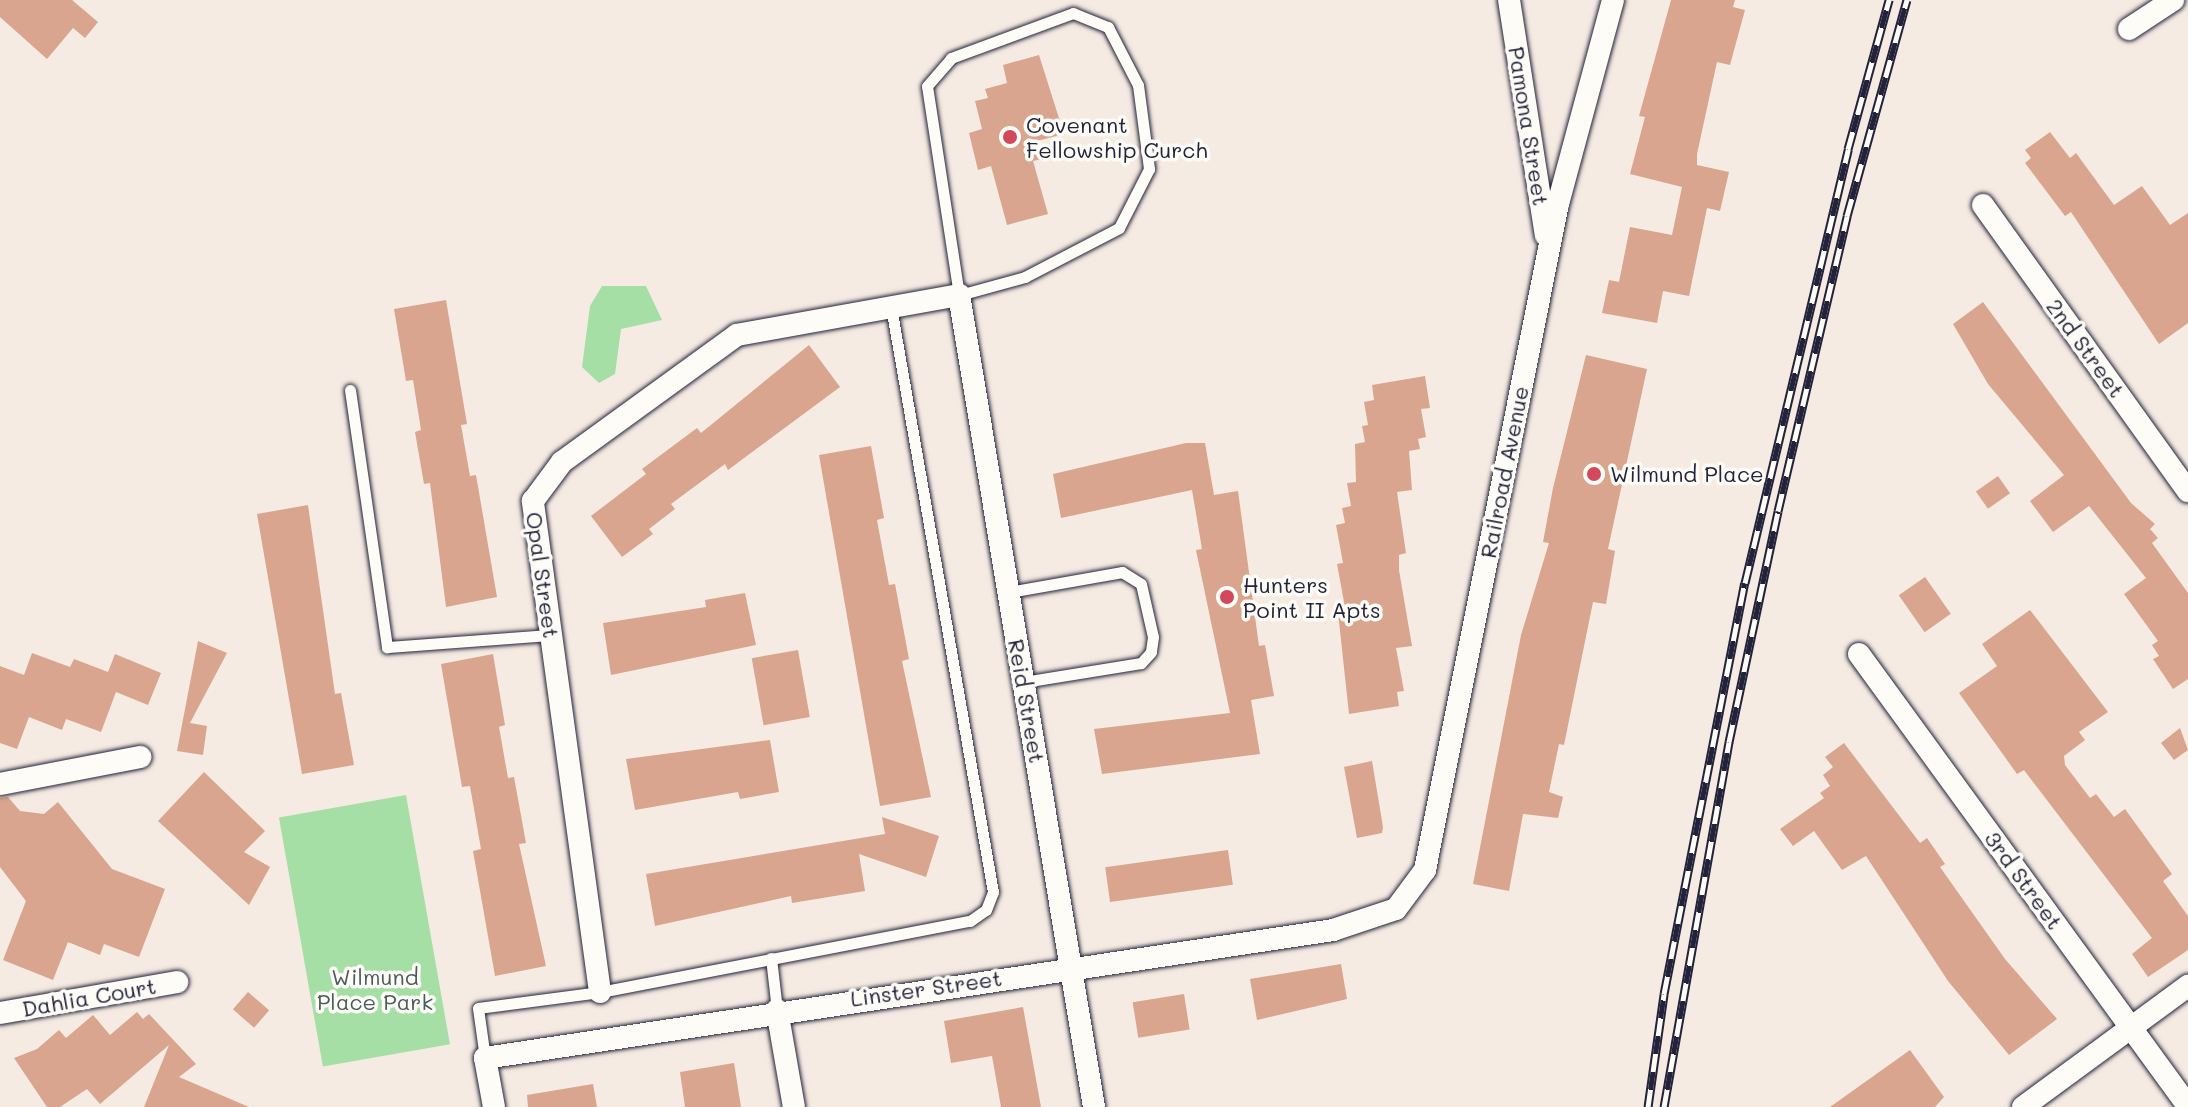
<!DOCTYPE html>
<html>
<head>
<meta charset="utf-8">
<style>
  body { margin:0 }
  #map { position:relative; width:2188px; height:1107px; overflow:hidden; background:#f6ebe2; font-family:Mali,sans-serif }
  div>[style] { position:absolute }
  .green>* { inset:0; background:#a5dfa5; transform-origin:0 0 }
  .building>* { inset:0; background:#d9a58e; transform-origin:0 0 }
  .roads { filter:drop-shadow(0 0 2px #22223b) drop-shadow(0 0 2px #22223b) }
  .service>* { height:11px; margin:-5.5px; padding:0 5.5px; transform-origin:5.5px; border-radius:5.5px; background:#fdfcf7 }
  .minor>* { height:22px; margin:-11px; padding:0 11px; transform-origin:11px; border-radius:11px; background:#fdfcf7 }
  .rail>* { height:9px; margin-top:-4.5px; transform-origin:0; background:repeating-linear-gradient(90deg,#fdfcf7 0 18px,#22223b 0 36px); box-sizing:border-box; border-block:2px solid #22223b }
  .dots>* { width:22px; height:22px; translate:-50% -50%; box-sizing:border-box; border:4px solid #fdfcf7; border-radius:50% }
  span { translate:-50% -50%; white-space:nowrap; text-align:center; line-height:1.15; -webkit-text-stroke:7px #fdfcf7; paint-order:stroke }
  .poi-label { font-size:22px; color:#22223b }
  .left { translate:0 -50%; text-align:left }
  .street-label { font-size:22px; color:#22223b }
  .park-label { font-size:22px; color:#495b5b }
</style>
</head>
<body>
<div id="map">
  <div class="green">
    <i style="clip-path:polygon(602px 286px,646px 286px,662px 320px,621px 329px,615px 374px,599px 383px,582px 367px,590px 306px)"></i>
    <i style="left:406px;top:795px;width:253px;height:129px;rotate:80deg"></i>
  </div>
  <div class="building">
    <i style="clip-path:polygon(0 0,72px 0,98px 22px,85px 38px,73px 28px,47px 59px,0 17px)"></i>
    <i style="clip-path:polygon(1671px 0,1735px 0,1733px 7px,1745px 10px,1730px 65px,1717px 62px,1697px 154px,1697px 165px,1729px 172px,1720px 211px,1707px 208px,1689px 296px,1663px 291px,1657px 323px,1602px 313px,1609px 280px,1619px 282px,1630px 227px,1672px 235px,1682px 187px,1630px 174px,1645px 117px,1639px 116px)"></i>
    <i style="clip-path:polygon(1039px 55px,1064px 134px,1037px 141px,1042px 159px,1033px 161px,1048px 214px,1007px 225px,991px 166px,978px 170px,969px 133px,982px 129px,975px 101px,988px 98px,985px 89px,1007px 83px,1003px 65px)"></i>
    <i style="clip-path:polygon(2050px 132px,2070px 158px,2076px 153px,2114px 205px,2142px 186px,2170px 225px,2188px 213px,2188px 323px,2159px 344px,2071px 212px,2065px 216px,2025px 163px,2031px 158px,2025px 150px)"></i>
    <i style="clip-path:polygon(446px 300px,467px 424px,461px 425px,470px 476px,476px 475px,497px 597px,446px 607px,430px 483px,424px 484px,415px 432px,421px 430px,413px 380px,406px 381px,394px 309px)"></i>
    <i style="clip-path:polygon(1983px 302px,2131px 503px,2155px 524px,2150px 529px,2158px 538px,2152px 543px,2188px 593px,2188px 679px,2173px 689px,2153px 659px,2159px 656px,2152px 645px,2158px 641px,2124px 594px,2146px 578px,2089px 506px,2053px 532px,2030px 501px,2064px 475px,1988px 384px,1953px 324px)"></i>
    <i style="clip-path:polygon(809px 345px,840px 387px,728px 470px,725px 464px,671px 504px,675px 509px,649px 529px,653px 534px,622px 557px,591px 516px,646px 474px,642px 469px,697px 428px,701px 433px)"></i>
    <i style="clip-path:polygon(1586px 355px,1647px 369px,1608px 549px,1615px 551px,1606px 604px,1593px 602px,1564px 745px,1559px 744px,1549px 792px,1563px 797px,1558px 818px,1523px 814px,1509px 891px,1473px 884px,1521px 635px,1549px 543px,1543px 542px,1553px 488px)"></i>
    <i style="clip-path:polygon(1425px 376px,1430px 408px,1421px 409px,1426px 437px,1418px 439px,1420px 449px,1409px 451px,1412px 490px,1397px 492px,1406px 553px,1399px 555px,1399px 570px,1412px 646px,1396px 648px,1404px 691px,1397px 692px,1399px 706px,1349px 714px,1337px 603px,1344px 602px,1337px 564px,1343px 563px,1336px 525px,1345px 523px,1342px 508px,1351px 506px,1347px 483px,1356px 482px,1355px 444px,1365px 442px,1362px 426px,1368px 425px,1364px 402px,1374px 400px,1372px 385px)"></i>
    <i style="clip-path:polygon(1186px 443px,1205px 443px,1214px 495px,1238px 491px,1259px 646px,1265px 645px,1274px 696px,1251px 700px,1260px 754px,1102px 774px,1094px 729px,1230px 713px,1196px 550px,1202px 549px,1192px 490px,1061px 518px,1053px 474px)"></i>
    <i style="clip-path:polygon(871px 446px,884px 518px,877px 520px,889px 585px,895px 584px,909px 659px,902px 661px,931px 797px,880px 806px,819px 455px)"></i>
    <i style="left:1998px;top:476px;width:21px;height:27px;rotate:55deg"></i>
    <i style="clip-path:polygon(308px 505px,335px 694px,341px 693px,354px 765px,302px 774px,257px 514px)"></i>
    <i style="left:1925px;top:577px;width:45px;height:32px;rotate:55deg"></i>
    <i style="clip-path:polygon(745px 593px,756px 645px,611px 675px,603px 623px,706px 607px,705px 600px)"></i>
    <i style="clip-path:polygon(2030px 610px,2108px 712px,2079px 732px,2085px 740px,2064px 756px,2065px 765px,2090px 798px,2096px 794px,2114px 817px,2125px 809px,2172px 874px,2163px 881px,2188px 916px,2188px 950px,2148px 977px,2132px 954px,2152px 938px,2024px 770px,2017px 774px,1959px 693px,1997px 666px,1982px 644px)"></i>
    <i style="clip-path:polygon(198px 641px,227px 653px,190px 723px,207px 726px,203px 755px,177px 751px)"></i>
    <i style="left:798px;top:650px;width:68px;height:47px;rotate:80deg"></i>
    <i style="clip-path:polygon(32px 653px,70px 667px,74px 659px,108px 672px,115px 654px,161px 673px,148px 705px,116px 692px,101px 732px,66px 719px,62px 730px,29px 717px,17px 749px,0 743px,0 666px,24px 675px)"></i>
    <i style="clip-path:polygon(493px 654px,505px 725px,499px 727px,508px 778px,514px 777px,526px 843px,519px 844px,546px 966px,495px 976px,473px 851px,481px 849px,470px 786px,462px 787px,441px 664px)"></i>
    <i style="clip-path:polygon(2180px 728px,2188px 750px,2174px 760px,2161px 743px)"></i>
    <i style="clip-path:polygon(770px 740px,779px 792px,740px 799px,738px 792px,635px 810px,626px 759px)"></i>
    <i style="clip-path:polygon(1844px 743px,1920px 843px,1927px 838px,1945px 864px,1940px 867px,2005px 959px,2057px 1019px,2009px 1055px,1948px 981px,1866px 856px,1842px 870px,1814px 831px,1793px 846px,1780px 829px,1824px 798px,1820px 793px,1830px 786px,1823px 775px,1833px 767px,1825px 757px)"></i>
    <i style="clip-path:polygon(1372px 761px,1383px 827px,1382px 833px,1357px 838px,1344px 767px)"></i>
    <i style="clip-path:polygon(204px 772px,265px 831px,244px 852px,270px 867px,249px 905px,158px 821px)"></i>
    <i style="clip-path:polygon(8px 797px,20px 811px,44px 814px,58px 802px,112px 869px,165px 889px,139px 957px,104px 944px,100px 955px,68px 942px,53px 980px,3px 960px,26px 901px,0 867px,0 798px)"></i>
    <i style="clip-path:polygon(882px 817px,939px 836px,926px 877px,859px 854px,865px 891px,792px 903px,791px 896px,655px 926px,646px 874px,885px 834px)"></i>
    <i style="left:1228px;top:850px;width:35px;height:124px;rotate:82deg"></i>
    <i style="clip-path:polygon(1341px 964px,1347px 999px,1257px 1020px,1250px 979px)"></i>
    <i style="left:248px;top:992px;width:28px;height:23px;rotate:41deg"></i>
    <i style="left:1184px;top:994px;width:36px;height:52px;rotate:81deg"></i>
    <i style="clip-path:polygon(1023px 1007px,1041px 1107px,1001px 1107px,992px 1056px,951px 1063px,944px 1021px)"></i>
    <i style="clip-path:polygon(137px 1012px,143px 1019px,149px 1014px,196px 1064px,179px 1077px,249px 1107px,144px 1107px,169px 1045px,100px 1104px,87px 1089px,60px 1107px,47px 1107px,14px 1058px,37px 1049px,59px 1030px,66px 1038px,93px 1015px,110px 1035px)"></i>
    <i style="clip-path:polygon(1910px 1050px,1944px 1097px,1935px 1107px,1830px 1107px)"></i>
    <i style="clip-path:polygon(734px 1063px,741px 1107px,685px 1107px,680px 1072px)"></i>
    <i style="clip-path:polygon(593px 1084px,597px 1107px,528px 1107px,527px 1095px)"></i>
  </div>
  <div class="roads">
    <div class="service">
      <i style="left:1073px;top:13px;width:38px;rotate:22deg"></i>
      <i style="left:1108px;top:27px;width:65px;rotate:62.7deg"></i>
      <i style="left:1138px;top:85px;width:85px;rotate:82.5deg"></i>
      <i style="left:1149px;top:169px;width:66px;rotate:117deg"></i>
      <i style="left:1119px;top:228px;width:106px;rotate:152.5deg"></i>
      <i style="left:1025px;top:277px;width:68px;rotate:164.7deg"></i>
      <i style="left:959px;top:295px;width:211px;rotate:-98.7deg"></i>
      <i style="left:927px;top:86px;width:37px;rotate:-49deg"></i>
      <i style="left:951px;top:58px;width:130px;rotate:-20.2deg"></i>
      <i style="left:350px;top:390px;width:260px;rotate:81.8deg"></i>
      <i style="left:387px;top:647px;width:164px;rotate:-4.2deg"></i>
      <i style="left:1009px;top:592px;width:115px;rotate:-10deg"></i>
      <i style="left:1122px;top:572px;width:22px;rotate:32deg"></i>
      <i style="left:1141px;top:584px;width:54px;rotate:77.2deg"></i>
      <i style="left:1153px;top:637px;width:15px;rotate:98deg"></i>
      <i style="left:1151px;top:652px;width:15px;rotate:132deg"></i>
      <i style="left:1141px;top:663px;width:119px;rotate:170.8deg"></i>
      <i style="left:771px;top:958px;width:52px;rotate:83.4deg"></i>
      <i style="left:485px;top:1058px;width:50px;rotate:-98deg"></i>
      <i style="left:478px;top:1008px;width:123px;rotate:-7.5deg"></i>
      <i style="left:600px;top:992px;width:377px;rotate:-10.9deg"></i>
      <i style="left:970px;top:921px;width:19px;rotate:-35deg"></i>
      <i style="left:986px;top:910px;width:19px;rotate:-69deg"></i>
      <i style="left:993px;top:892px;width:594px;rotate:-99.89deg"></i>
    </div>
    <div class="minor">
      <i style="left:1509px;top:0;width:238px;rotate:81.1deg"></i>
      <i style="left:2129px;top:29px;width:53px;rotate:-33.4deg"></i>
      <i style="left:1983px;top:205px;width:352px;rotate:54.4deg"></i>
      <i style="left:1859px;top:654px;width:559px;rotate:53.95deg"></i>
      <i style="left:0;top:784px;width:143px;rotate:-10.9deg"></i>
      <i style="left:600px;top:992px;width:496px;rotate:-97.8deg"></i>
      <i style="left:533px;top:501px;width:49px;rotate:-53.4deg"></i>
      <i style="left:562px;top:462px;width:216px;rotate:-36deg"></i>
      <i style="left:737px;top:335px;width:226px;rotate:-10.2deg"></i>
      <i style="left:959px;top:295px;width:823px;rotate:80.56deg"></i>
      <i style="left:777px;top:1010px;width:98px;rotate:80.1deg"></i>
      <i style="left:0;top:1013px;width:180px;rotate:-9.9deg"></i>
      <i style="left:494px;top:1107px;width:50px;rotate:-100.4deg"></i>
      <i style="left:485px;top:1058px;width:858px;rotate:-8.58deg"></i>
      <i style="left:1333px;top:930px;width:66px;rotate:-18.4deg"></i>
      <i style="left:1396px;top:909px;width:49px;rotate:-53.4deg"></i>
      <i style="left:1425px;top:870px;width:679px;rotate:-78.71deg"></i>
      <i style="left:1558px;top:204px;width:211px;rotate:-74.9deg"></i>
      <i style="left:2023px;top:1107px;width:205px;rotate:-36.3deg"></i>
    </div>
  </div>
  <div class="rail">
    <i style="left:1648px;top:1107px;width:114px;rotate:-81.9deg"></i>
    <i style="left:1664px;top:994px;width:419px;rotate:-78.9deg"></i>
    <i style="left:1745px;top:583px;width:446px;rotate:-76.6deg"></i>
    <i style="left:1848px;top:149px;width:155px;rotate:-74.6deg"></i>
    <i style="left:1664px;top:1107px;width:371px;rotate:-79.9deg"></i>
    <i style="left:1729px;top:742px;width:236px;rotate:-78deg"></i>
    <i style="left:1778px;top:511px;width:303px;rotate:-76.8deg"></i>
    <i style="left:1847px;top:216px;width:224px;rotate:-74.5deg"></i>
  </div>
  <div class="dots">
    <i style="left:1010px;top:137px;background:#d1495b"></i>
    <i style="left:1594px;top:474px;background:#d1495b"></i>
    <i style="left:1227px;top:597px;background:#d1495b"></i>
  </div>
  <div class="poi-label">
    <span class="left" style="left:1026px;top:137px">Covenant<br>Fellowship Curch</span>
    <span class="left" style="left:1610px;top:474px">Wilmund Place</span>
    <span class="left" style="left:1243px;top:597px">Hunters<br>Point II Apts</span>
  </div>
  <div class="street-label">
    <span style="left:1529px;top:126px;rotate:81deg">Pamona Street</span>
    <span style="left:2086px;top:348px;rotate:54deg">2nd Street</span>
    <span style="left:1504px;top:472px;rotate:-79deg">Railroad Avenue</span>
    <span style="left:543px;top:575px;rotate:82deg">Opal Street</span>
    <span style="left:1027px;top:701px;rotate:80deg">Reid Street</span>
    <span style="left:2024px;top:880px;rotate:54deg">3rd Street</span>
    <span style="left:926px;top:988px;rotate:-8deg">Linster Street</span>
    <span style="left:89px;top:997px;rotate:-10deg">Dahlia Court</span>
  </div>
  <div class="park-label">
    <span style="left:375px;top:989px">Wilmund<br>Place Park</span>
  </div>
</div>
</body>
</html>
